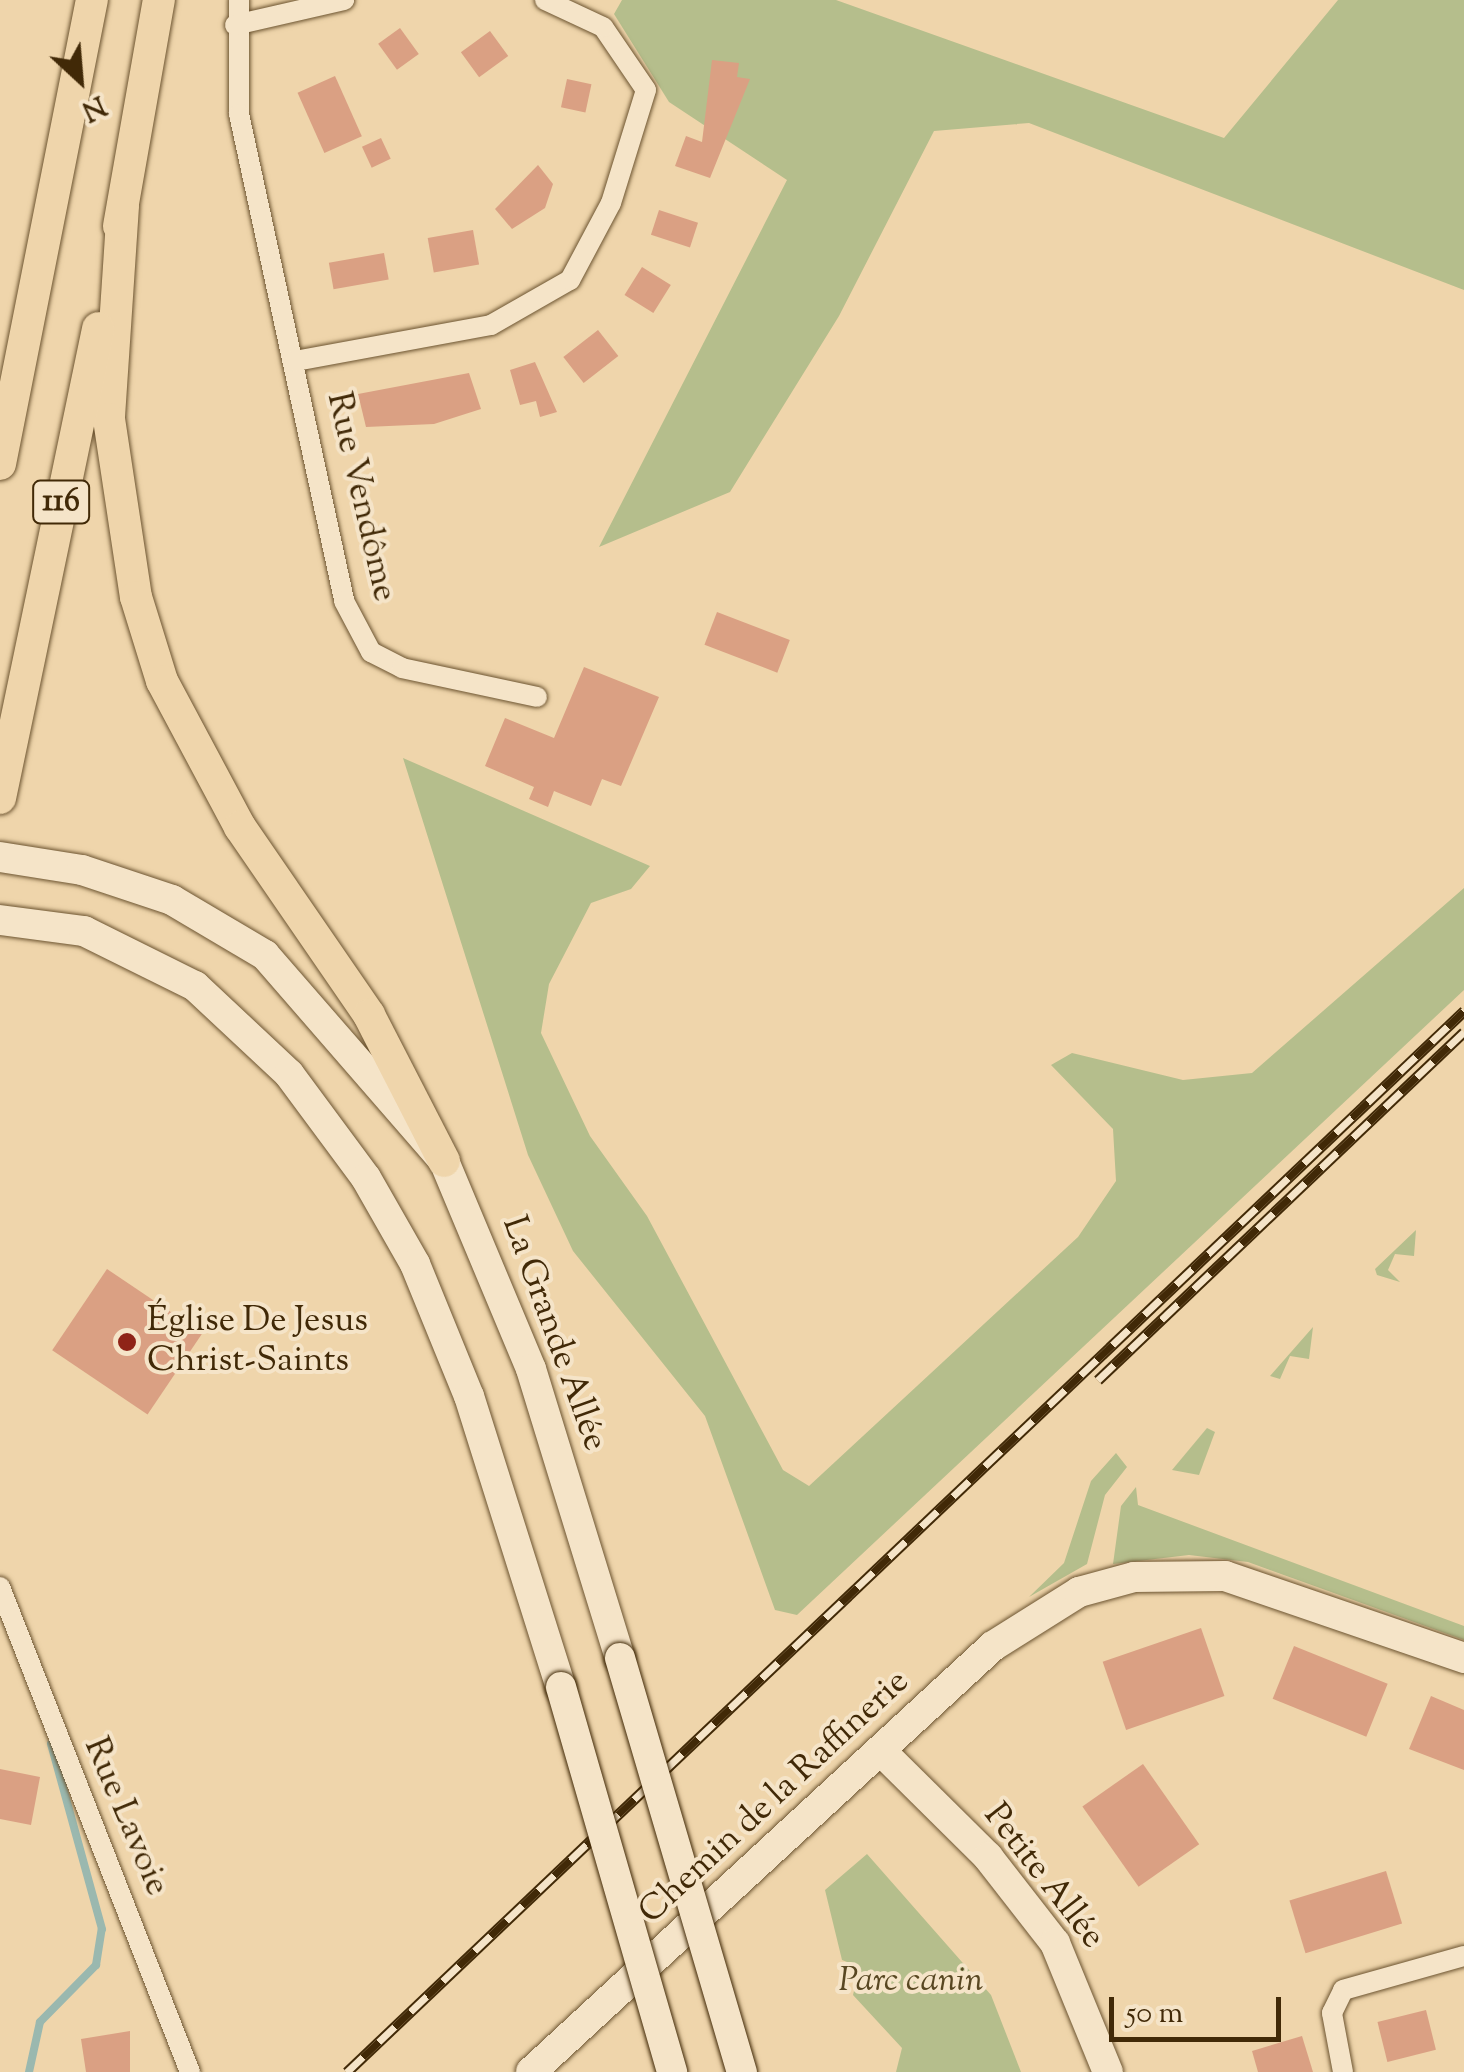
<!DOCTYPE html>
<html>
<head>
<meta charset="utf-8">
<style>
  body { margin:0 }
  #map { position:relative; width:1464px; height:2072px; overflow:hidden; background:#efd5ab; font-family:"Sorts Mill Goudy",serif }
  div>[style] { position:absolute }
  .green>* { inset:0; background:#b5be8c }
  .stream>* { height:8px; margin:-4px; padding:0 4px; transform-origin:4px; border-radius:4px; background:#9ab8af }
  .building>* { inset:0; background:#daa083; transform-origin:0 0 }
  .roads { filter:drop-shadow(0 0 2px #6c5430) drop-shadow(0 0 2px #6c5430) }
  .street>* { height:20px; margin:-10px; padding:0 10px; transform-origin:10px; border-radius:10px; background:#f5e4c8 }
  .secondary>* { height:30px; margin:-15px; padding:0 15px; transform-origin:15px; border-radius:15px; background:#f5e4c8 }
  .primary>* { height:32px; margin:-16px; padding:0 16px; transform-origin:16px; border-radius:16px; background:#efd5ab }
  .rail>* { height:11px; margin-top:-5.5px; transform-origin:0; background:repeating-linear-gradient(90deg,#f5e4c8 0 22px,#412907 0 44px); box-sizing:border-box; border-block:2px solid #412907 }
  .bridges { filter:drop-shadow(0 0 2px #412907) drop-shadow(0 0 2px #412907) }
  .secondary-bridge>* { height:30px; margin:-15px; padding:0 15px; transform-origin:15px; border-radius:15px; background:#f5e4c8 }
  .dots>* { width:28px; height:28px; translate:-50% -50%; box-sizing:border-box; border:5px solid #f5e4c8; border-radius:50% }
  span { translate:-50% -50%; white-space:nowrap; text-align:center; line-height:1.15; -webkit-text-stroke:8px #f5e4c8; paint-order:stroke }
  .shield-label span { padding:2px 8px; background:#f5e4c8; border:2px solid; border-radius:8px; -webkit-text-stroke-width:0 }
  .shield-label { font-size:32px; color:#412907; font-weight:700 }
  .street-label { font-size:35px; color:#412907 }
  .poi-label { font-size:35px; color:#412907 }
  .left { translate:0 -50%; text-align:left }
  .park-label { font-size:35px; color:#584722; font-style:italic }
  .north { position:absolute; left:30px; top:30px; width:100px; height:100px; -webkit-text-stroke:8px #f5e4c8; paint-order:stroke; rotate:154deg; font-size:28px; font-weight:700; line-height:40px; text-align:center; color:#412907 }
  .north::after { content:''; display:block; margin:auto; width:35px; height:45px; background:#412907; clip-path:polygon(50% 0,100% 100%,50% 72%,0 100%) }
  .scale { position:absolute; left:1109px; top:1997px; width:172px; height:45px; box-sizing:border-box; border:5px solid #412907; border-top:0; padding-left:12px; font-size:30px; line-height:35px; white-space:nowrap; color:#412907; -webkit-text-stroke:8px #f5e4c8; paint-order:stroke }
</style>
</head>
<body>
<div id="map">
  <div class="green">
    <i style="clip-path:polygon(622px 0,836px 0,1224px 138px,1338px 0,1464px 0,1464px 290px,1029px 123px,934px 131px,839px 316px,730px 492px,599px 547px,787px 180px,669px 102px,614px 14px)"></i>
    <i style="clip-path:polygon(403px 758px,650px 866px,631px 889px,591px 903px,549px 984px,541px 1033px,590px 1136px,647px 1216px,783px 1470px,809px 1486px,1078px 1237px,1116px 1181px,1113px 1129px,1051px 1065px,1072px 1053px,1183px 1080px,1252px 1073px,1464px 888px,1464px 990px,797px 1615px,775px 1610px,705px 1416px,573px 1251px,528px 1155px)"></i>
    <i style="clip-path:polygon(1416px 1230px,1414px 1256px,1395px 1254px,1388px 1270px,1400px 1282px,1377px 1275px,1375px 1269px)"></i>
    <i style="clip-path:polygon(1313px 1327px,1309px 1359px,1290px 1356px,1280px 1379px,1270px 1376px)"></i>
    <i style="clip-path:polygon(1207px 1428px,1215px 1432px,1199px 1475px,1172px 1470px)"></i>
    <i style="clip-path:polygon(1116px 1453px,1127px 1467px,1105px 1495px,1087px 1564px,1029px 1597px,1064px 1563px,1091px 1481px)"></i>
    <i style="clip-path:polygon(1136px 1487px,1138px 1505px,1464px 1626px,1464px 1640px,1248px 1562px,1189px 1555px,1113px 1564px,1121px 1506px)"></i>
    <i style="clip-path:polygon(867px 1854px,991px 1995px,1021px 2072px,896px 2072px,902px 2048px,853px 1995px,860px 1967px,842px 1960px,825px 1890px)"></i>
  </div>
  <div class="stream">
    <i style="left:29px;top:2072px;width:51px;rotate:-77.6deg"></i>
    <i style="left:40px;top:2022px;width:80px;rotate:-45.5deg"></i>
    <i style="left:96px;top:1965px;width:36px;rotate:-81deg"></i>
    <i style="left:102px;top:1929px;width:192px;rotate:-105.4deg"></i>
  </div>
  <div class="building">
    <i style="left:400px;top:28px;width:32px;height:27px;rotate:54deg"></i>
    <i style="left:490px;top:31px;width:31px;height:36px;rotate:54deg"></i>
    <i style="clip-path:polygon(712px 60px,739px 63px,737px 77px,750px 79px,710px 178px,675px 166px,686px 136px,702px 142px)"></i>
    <i style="left:335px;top:76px;width:66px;height:41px;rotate:66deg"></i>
    <i style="left:567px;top:79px;width:25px;height:29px;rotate:12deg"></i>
    <i style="left:381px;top:138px;width:23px;height:21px;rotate:65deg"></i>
    <i style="clip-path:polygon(538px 165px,553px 184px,545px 208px,512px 229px,495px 209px)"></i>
    <i style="left:659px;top:210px;width:41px;height:26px;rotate:18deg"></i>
    <i style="left:473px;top:230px;width:35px;height:46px;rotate:80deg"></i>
    <i style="left:384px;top:253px;width:27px;height:56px;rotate:80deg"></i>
    <i style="left:642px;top:267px;width:34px;height:33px;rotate:32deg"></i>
    <i style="left:598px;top:330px;width:33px;height:44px;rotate:52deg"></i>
    <i style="clip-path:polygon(535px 362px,557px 412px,540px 417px,536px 401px,520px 405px,510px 370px)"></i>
    <i style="clip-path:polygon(469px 373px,481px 409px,434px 424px,366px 427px,358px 394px)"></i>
    <i style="left:717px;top:612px;width:78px;height:35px;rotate:21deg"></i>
    <i style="clip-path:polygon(584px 667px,659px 697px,621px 786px,602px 779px,591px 806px,554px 791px,548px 807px,529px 799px,534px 787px,485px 766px,505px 718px,554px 738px)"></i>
    <i style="left:107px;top:1269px;width:115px;height:98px;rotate:34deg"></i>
    <i style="left:1201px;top:1628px;width:72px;height:104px;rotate:71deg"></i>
    <i style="left:1294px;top:1646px;width:101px;height:57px;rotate:22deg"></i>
    <i style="clip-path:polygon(1431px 1696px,1464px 1710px,1464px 1770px,1409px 1749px)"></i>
    <i style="left:1143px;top:1764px;width:98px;height:74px;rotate:55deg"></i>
    <i style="clip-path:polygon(0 1769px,40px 1777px,31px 1825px,0 1819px)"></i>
    <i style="left:1386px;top:1871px;width:55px;height:101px;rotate:73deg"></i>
    <i style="left:1426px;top:2010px;width:41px;height:50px;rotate:76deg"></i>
    <i style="clip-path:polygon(130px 2031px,130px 2072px,86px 2072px,81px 2039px)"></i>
    <i style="clip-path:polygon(1302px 2036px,1313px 2072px,1258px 2072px,1252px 2051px)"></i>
  </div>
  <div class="roads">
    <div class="street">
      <i style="left:239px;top:0;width:114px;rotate:90deg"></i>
      <i style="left:239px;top:114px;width:498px;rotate:77.8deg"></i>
      <i style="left:344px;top:601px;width:58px;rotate:62.1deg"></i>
      <i style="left:371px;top:652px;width:35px;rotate:27deg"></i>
      <i style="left:402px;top:668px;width:138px;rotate:12.1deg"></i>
      <i style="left:235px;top:25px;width:112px;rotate:-12.9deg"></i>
      <i style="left:295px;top:361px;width:199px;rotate:-10.4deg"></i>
      <i style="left:491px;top:325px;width:91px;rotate:-29.7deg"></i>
      <i style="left:570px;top:280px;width:87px;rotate:-62deg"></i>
      <i style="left:611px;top:203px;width:118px;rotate:-72.8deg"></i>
      <i style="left:646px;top:90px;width:76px;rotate:-124.3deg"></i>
      <i style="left:603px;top:27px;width:64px;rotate:-155deg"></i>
      <i style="left:0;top:1587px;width:521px;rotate:68.61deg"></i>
      <i style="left:1343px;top:2072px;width:60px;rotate:-100.6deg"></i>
      <i style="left:1332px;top:2013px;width:25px;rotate:-64deg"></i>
      <i style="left:1343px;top:1990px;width:126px;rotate:-15.7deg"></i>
    </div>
    <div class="secondary">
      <i style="left:0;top:857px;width:83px;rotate:9deg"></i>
      <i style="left:82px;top:870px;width:95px;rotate:18.4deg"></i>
      <i style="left:172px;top:900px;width:108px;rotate:30.6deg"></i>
      <i style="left:265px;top:955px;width:273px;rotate:49deg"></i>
      <i style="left:444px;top:1161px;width:225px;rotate:67.3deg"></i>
      <i style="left:531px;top:1369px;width:302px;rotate:72.9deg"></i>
      <i style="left:0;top:920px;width:85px;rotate:7.5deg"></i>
      <i style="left:84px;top:931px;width:124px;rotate:26.4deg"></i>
      <i style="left:195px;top:986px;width:129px;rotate:43.1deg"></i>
      <i style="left:289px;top:1074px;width:129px;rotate:53.5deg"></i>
      <i style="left:366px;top:1178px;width:99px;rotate:60.3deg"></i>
      <i style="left:415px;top:1264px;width:143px;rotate:67.8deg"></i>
      <i style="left:469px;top:1396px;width:305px;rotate:72.5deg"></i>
      <i style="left:882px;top:1752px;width:149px;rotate:44.7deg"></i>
      <i style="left:988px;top:1857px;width:109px;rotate:52.1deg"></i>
      <i style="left:1055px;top:1943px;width:139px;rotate:67.7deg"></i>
      <i style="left:531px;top:2072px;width:628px;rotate:-42.68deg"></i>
      <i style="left:993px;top:1646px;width:102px;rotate:-32.1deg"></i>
      <i style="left:1079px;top:1592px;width:57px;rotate:-15.3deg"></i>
      <i style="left:1134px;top:1577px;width:91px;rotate:-0.6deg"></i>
      <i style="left:1225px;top:1576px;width:253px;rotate:18.9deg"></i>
    </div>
    <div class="primary">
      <i style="left:123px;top:206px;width:213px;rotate:93.8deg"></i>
      <i style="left:109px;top:419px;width:180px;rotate:81.4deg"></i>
      <i style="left:136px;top:597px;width:88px;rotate:72.8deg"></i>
      <i style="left:162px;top:681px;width:166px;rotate:61.9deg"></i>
      <i style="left:240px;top:827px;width:228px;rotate:55.5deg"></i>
      <i style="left:369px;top:1015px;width:164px;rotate:62.8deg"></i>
      <i style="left:119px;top:226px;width:230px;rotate:-80deg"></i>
      <i style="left:0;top:464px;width:473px;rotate:-78.8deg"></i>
      <i style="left:0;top:798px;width:480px;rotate:-78.2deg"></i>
    </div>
  </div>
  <div class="rail">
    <i style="left:1098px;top:1380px;width:505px;rotate:-43.56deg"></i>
    <i style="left:347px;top:2072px;width:1541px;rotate:-43.53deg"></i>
  </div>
  <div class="bridges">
    <div class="secondary-bridge">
      <i style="left:620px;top:1658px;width:432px;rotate:73.6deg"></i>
      <i style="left:561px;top:1687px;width:401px;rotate:73.9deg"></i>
    </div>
  </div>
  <div class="dots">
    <i style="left:127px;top:1342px;background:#8f2418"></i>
  </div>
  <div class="shield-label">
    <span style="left:61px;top:502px">116</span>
  </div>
  <div class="street-label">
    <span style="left:360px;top:497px;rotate:77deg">Rue Vendôme</span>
    <span style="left:553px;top:1334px;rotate:70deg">La Grande Allée</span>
    <span style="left:775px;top:1798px;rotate:-43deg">Chemin de la Raffinerie</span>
    <span style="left:125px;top:1817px;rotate:67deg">Rue Lavoie</span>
    <span style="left:1043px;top:1877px;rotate:52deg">Petite Allée</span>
  </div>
  <div class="poi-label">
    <span class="left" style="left:147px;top:1342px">Église De Jesus<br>Christ-Saints</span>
  </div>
  <div class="park-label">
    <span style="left:911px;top:1982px">Parc canin</span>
  </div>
  <div class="north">N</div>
  <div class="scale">50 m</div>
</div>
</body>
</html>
